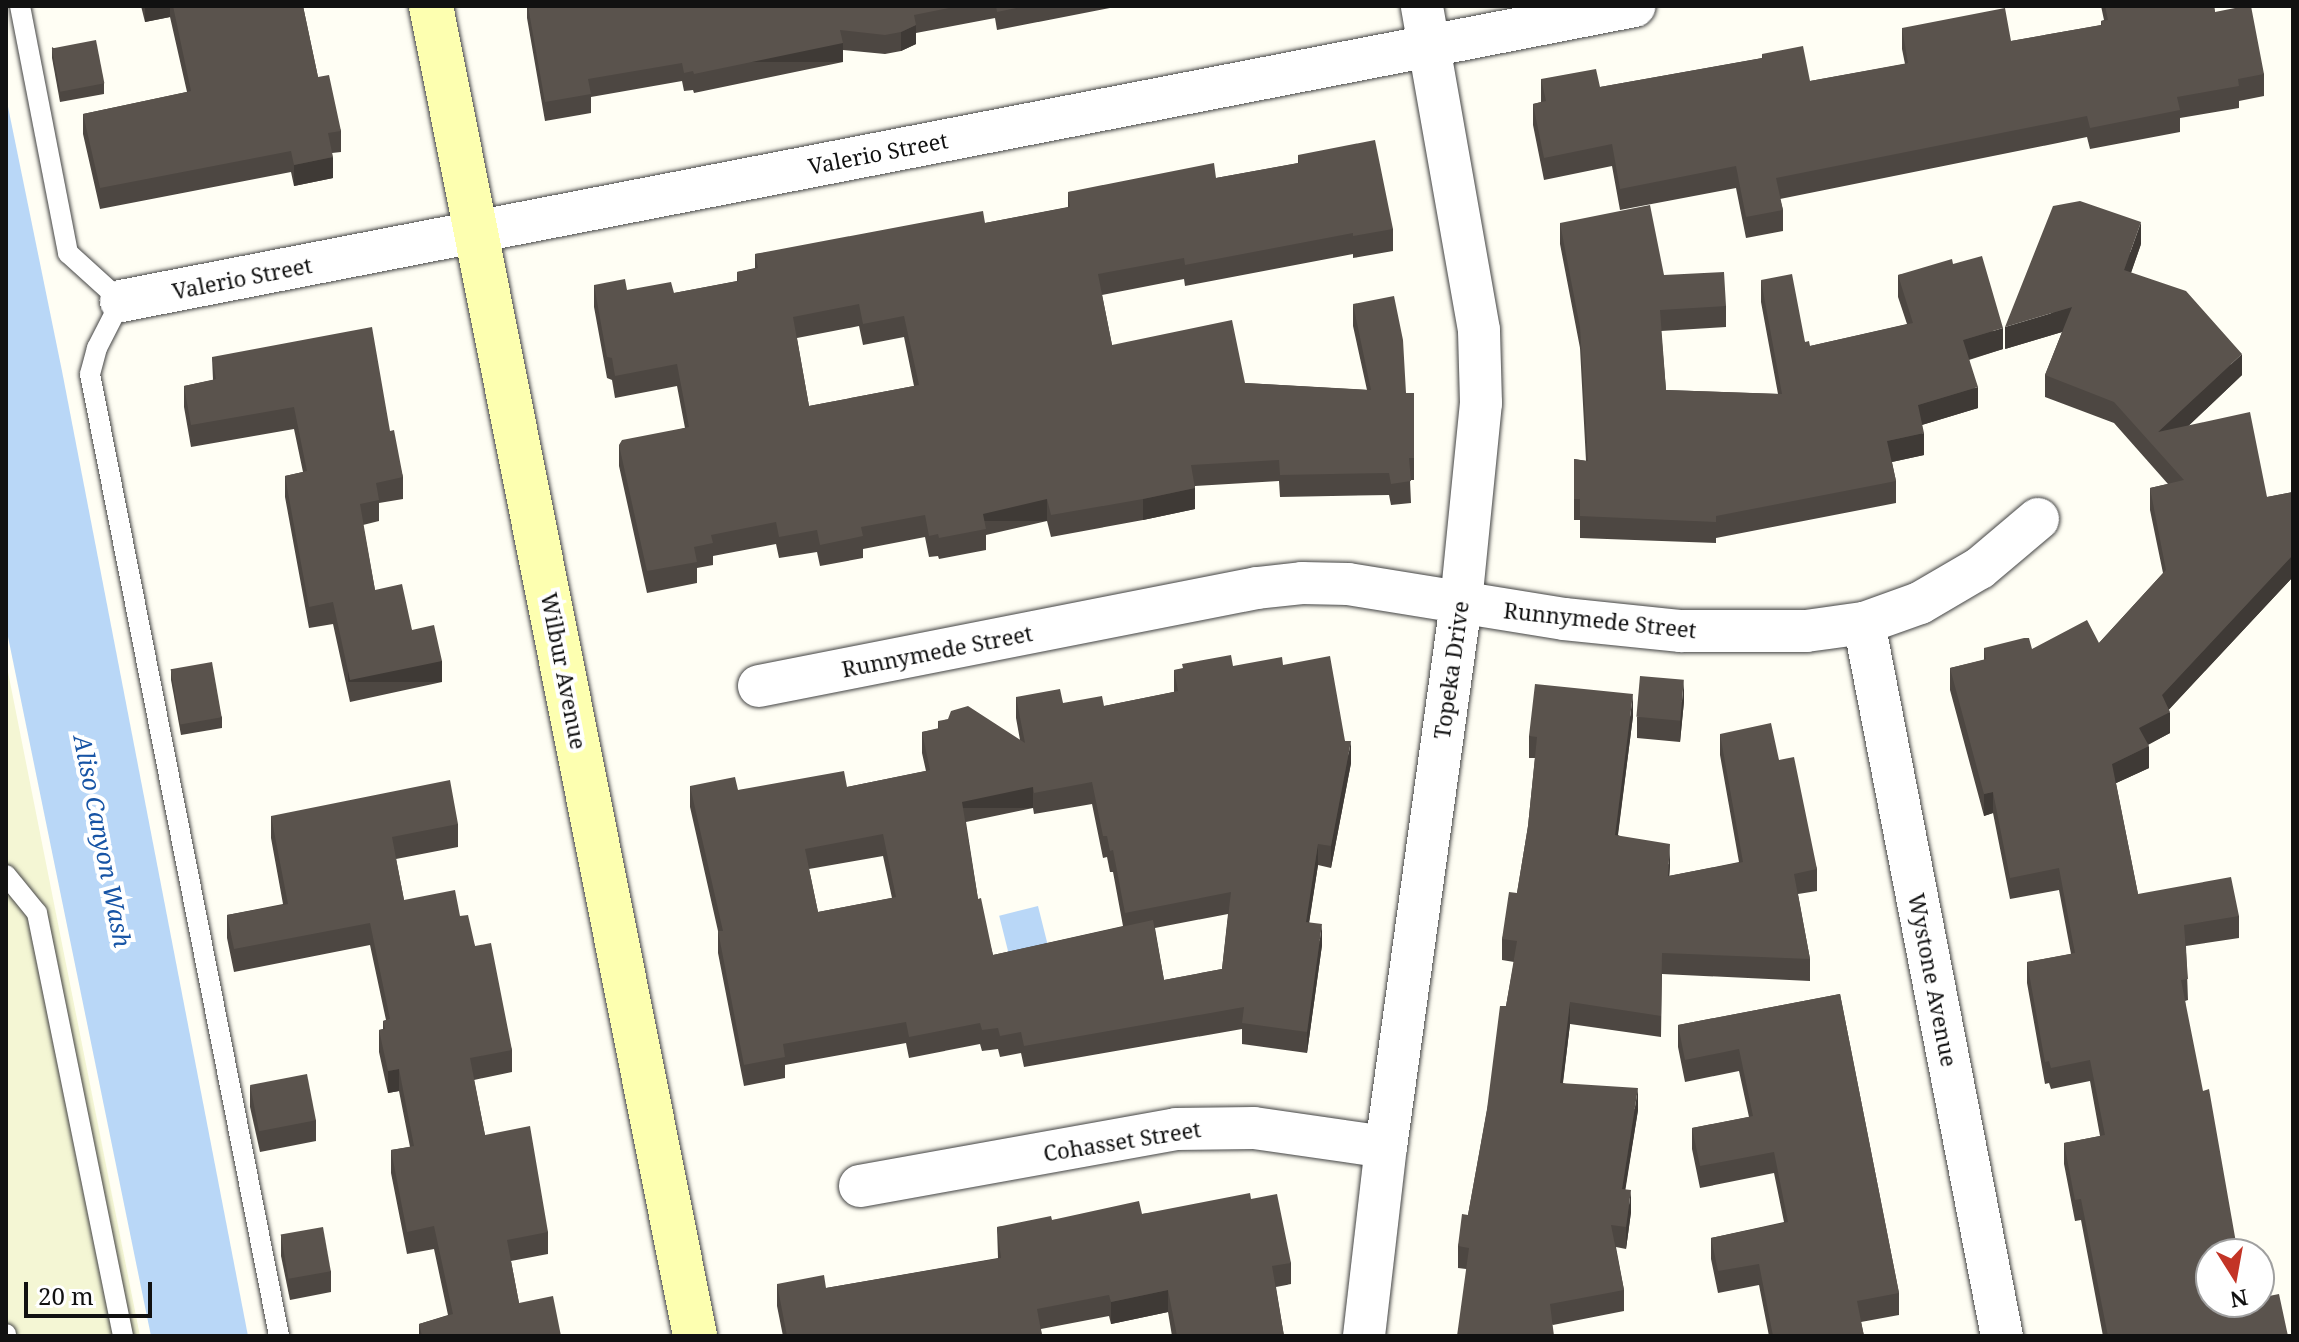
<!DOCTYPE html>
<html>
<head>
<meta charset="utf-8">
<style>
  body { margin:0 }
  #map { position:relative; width:2299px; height:1342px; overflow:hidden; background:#fffef4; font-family:"Noto Serif",serif }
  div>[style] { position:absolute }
  .farmland>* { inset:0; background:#f4f6d4 }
  .water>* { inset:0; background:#b9d7f7; transform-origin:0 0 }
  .roads { filter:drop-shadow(0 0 2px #444) drop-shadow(0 0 2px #444) }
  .lane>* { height:20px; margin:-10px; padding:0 10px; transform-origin:10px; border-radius:10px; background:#fff }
  .street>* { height:42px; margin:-21px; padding:0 21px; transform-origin:21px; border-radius:21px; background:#fff }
  .secondary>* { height:44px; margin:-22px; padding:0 22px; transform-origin:22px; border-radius:22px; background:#fdffb0 }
  .wall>* { inset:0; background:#4d4742 }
  .shaded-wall>* { inset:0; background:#3f3a36; transform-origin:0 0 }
  .building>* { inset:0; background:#5a534d; transform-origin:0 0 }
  span { translate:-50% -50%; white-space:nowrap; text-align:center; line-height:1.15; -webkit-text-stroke:8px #fff; paint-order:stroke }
  .street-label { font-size:22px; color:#111 }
  .water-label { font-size:24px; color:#1754a5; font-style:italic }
  .frame { position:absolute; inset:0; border:8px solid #111; pointer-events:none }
  .north { position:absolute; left:2195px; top:1238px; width:80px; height:80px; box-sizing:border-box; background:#fff; border:2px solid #a0a0a0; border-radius:50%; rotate:169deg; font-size:22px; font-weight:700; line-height:32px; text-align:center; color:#111 }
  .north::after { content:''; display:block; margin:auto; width:28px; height:36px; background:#c33426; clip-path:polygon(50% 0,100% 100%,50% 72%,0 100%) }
  .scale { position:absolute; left:24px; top:1282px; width:128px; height:36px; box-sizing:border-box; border:4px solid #111; border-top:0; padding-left:10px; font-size:24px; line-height:28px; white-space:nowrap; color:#111; -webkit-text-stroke:6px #fff; paint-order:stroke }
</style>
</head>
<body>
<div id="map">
  <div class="farmland">
    <i style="clip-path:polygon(6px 662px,140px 1336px,6px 1336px)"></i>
  </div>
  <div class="water">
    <i style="clip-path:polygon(6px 97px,62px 371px,248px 1336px,151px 1336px,6px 627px)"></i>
    <i style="left:1038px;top:906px;width:50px;height:40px;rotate:76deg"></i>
  </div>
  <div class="roads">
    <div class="lane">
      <i style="left:20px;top:6px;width:252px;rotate:79deg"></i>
      <i style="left:68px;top:253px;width:72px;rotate:42.2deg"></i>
      <i style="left:121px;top:301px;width:53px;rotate:117.1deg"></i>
      <i style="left:97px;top:348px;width:27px;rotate:105deg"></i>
      <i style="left:90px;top:374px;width:980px;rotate:78.88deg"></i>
      <i style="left:6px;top:875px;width:49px;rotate:50.8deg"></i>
      <i style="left:37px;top:913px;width:432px;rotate:78.5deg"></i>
      <i style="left:6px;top:1334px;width:2px;rotate:90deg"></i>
    </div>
    <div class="street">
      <i style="left:121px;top:301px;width:1542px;rotate:-11.03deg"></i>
      <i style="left:1864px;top:623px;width:726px;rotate:79.05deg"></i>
      <i style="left:759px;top:686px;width:508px;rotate:-11.13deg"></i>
      <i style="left:1257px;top:588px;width:45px;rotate:-6.3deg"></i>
      <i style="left:1302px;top:583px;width:46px;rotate:1.2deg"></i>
      <i style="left:1348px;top:584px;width:219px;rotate:9.2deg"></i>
      <i style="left:1564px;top:619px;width:118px;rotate:5.9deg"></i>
      <i style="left:1681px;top:631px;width:125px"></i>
      <i style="left:1806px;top:631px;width:59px;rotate:-7.9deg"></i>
      <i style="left:1864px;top:623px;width:59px;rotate:-19.7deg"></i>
      <i style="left:1920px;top:603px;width:69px;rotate:-30.3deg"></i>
      <i style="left:1980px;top:568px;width:76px;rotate:-40.2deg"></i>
      <i style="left:860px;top:1186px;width:321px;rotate:-10.2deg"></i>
      <i style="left:1176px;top:1129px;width:78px;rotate:-0.7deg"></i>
      <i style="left:1254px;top:1128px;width:133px;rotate:8.2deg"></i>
      <i style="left:1364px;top:1336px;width:190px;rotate:-83.4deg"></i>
      <i style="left:1386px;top:1147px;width:549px;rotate:-82.15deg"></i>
      <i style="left:1461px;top:603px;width:201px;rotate:-84.3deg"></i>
      <i style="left:1481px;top:403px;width:73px;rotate:-91.6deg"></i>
      <i style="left:1479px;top:330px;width:329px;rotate:-100deg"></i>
    </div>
    <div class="secondary">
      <i style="left:431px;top:6px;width:1356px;rotate:78.77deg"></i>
    </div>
  </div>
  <div class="wall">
    <i style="clip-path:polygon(141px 6px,303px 6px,318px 77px,341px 131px,341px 152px,332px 153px,333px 178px,294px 186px,291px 172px,100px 209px,83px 134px,83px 114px,187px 92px,170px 17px,145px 22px)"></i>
    <i style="clip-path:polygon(527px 6px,1120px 6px,997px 30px,995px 18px,916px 33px,916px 44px,901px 51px,885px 54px,843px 50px,843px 62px,694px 93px,693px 90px,684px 91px,682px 81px,591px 97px,591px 113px,545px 121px,527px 18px)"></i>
    <i style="clip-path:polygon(2101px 6px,2214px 6px,2215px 12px,2264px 74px,2264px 96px,2239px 101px,2239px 108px,2180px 118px,2180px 132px,2090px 149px,2087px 137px,1780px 199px,1783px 210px,1783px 231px,1746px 238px,1736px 188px,1620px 210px,1612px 166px,1544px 180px,1533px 125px,1533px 104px,1541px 102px,1541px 79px,1600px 87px,1762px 58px,1762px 54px,1810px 81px,1905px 64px,1902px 49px,1902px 28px,2011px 41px,2101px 25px,2101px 21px,2104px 20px)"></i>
    <i style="clip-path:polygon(52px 47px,104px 83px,104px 94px,60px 102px,52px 58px)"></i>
    <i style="clip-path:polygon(evenodd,1298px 155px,1393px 229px,1393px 251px,1353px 258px,1353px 254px,1185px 286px,1184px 279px,1102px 295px,1112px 345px,1245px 383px,1367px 390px,1353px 326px,1353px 304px,1406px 393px,1414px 393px,1414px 480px,1410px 480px,1411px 503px,1391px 505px,1389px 495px,1280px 497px,1279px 481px,1195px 486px,1195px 509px,1143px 520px,1051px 537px,1047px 521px,986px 535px,986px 550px,939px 559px,938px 556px,929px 557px,925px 537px,863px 549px,863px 558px,820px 566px,817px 552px,779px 558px,776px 544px,713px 556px,713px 565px,697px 568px,697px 583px,647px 593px,619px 466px,619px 445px,685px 428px,677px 386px,615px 398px,612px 380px,607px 378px,594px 307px,594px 285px,627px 290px,674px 293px,737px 281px,737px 272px,755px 268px,755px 254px,985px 223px,1068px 207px,1068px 192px,1216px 178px,1298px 163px,1298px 155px,859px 326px,863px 345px,904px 337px,914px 386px,809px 406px,797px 338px,859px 326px)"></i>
    <i style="clip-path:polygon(1560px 223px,1726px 306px,1726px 327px,1661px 331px,1666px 390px,1778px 394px,1761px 302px,1761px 280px,1805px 342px,1810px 346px,1907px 324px,1898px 297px,1898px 275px,1953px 264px,2003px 349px,1969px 360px,1978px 408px,1922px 425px,1924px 455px,1892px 462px,1896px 481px,1896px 503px,1716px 538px,1716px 543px,1580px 538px,1580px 520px,1574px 520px,1574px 459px,1586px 461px,1580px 348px,1560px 244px)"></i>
    <i style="clip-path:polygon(2141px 244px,2131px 273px,2242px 375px,2188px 426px,2267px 497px,2293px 492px,2293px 603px,2291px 579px,2169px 709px,2170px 733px,2148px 745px,2149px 768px,2116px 783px,2138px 894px,2239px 916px,2239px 938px,2186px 946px,2188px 1000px,2185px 1001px,2211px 1302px,2288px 1336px,2103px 1336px,2081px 1220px,2075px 1221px,2064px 1164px,2064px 1143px,2100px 1136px,2090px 1081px,2051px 1089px,2049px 1083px,2045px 1084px,2027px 983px,2027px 962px,2071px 954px,2059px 890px,2010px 899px,1993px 813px,1984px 816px,1950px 690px,1950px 668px,1984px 660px,1984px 648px,2032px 649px,2099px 643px,2163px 573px,2150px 510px,2150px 488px,2168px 484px,2114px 423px,2045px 397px,2045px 375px,2062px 332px,2005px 349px)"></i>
    <i style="clip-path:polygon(212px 357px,390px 431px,403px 477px,403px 499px,379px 503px,379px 521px,363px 525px,375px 590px,412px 630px,442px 682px,350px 702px,333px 624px,309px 628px,285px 497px,285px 476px,303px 472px,294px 429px,191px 447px,184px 407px,184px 386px,213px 380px)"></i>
    <i style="clip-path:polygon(evenodd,1283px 665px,1345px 741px,1351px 763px,1331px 868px,1318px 865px,1309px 922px,1322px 945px,1307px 1053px,1242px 1044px,1242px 1029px,1024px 1067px,1021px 1053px,1000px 1057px,998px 1049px,982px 1051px,980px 1044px,909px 1058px,906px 1043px,785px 1065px,785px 1078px,744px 1086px,718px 953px,718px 931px,690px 807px,690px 786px,738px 790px,847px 787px,926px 771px,922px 753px,922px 732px,938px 729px,938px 721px,1020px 740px,1016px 718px,1016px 697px,1063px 703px,1104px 706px,1174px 692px,1174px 670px,1233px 666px,1283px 665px,1092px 804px,1103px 858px,1107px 857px,1110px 872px,1113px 872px,1123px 926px,993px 955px,978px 899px,966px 822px,1033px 808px,1034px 814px,1092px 804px,1283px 665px,883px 856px,892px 898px,818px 912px,809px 869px,883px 856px,1283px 665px,1228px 914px,1222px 969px,1164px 980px,1155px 928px,1228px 914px)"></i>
    <i style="clip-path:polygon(171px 669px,222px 717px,222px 728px,181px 735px,171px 680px)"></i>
    <i style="clip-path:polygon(1684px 701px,1680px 742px,1637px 738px,1637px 717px)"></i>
    <i style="clip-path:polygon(1633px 716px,1618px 835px,1670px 865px,1669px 876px,1739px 862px,1720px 755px,1720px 734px,1779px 760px,1817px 869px,1817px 891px,1798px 894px,1810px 959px,1810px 981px,1662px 974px,1661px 1037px,1570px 1024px,1563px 1083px,1638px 1110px,1625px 1189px,1631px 1212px,1626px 1249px,1616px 1247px,1624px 1290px,1624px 1311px,1553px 1325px,1466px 1269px,1458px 1268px,1458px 1246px,1468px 1215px,1514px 962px,1502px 960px,1502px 939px,1517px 893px,1528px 826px,1535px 758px,1529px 758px,1529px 736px)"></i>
    <i style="clip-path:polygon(271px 816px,458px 824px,458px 847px,396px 859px,404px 900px,460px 916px,475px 946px,512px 1050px,512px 1072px,474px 1080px,485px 1135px,548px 1232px,548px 1254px,511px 1261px,519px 1303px,561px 1336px,419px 1336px,419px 1324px,448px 1315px,434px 1249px,407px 1254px,391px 1173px,391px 1150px,410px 1147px,399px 1091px,388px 1093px,379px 1052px,379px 1030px,383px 1029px,383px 1021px,386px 1020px,370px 945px,234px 972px,227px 938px,227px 915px,283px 904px,271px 838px)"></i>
    <i style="clip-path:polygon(1840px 994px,1899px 1293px,1899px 1315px,1861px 1322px,1864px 1336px,1769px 1336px,1759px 1285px,1718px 1293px,1711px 1259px,1711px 1238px,1784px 1222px,1774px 1173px,1700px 1188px,1692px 1149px,1692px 1128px,1749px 1117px,1739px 1071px,1685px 1082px,1678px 1047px,1678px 1025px)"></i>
    <i style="clip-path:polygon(250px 1086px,316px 1120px,316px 1141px,260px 1152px,250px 1107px)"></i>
    <i style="clip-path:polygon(1251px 1199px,1291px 1263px,1291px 1284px,1276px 1287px,1284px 1336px,1172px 1336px,1168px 1312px,1111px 1324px,1109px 1316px,1041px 1329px,1042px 1336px,783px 1336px,777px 1306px,777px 1284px,826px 1288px,998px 1258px,997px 1227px,1052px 1220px,1142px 1214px)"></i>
    <i style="clip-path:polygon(281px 1235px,331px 1271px,331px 1292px,290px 1300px,281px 1256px)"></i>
  </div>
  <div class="shaded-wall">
    <i style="clip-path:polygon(145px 6px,170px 6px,170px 17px,145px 22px)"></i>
    <i style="clip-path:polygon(916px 25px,916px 44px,901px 51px,901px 32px)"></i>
    <i style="left:843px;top:43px;width:19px;height:152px;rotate:90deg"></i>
    <i style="clip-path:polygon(333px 157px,333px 178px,294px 186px,294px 165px)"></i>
    <i style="clip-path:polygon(2141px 222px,2141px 244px,2124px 292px,2124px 270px)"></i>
    <i style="clip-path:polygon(2072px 307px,2072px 329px,2005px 349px,2005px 327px)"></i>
    <i style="clip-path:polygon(2003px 328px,2003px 349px,1963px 361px,1963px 340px)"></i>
    <i style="clip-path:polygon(2242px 354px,2242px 375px,2160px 453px,2158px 432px)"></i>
    <i style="clip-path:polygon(1978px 387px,1978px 408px,1918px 426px,1918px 405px)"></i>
    <i style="clip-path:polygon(1924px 433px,1924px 455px,1887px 463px,1887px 441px)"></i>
    <i style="clip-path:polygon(1195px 488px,1195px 509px,1143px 520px,1143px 499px)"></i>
    <i style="left:1047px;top:499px;width:22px;height:66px;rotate:90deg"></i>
    <i style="clip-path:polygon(2291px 557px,2291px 579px,2164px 715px,2170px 712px,2170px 733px,2139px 749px,2139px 728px,2162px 695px)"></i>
    <i style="left:442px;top:661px;width:21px;height:94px;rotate:90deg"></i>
    <i style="clip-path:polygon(1684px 680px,1684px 701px,1680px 742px,1680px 721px)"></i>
    <i style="clip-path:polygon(1633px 694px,1633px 716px,1615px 856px,1615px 835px)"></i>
    <i style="clip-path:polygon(1351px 741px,1351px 763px,1331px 868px,1331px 846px)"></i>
    <i style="clip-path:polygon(2149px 746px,2149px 768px,2112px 785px,2112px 764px)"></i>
    <i style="left:1033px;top:787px;width:21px;height:73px;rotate:90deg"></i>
    <i style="clip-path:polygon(1993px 792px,1993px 813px,1984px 816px,1984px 794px)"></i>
    <i style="clip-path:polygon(1318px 844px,1318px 865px,1306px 943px,1306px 922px)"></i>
    <i style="clip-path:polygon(1670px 844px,1670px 865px,1668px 898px,1668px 876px)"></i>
    <i style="clip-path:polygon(1322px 924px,1322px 945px,1307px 1053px,1307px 1032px)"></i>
    <i style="clip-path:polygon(1570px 1002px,1570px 1024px,1560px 1105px,1560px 1083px)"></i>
    <i style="clip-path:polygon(399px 1069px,399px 1091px,388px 1093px,388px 1071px)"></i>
    <i style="clip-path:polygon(1638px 1088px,1638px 1110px,1622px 1211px,1622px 1189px)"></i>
    <i style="clip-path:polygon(1631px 1190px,1631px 1212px,1626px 1249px,1626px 1227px)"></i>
    <i style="clip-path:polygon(1168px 1290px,1168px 1312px,1111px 1324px,1111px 1302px)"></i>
  </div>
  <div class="building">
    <i style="clip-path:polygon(173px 6px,303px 6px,318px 77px,329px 75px,341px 131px,328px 133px,333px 157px,294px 165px,291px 151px,100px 188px,83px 114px,191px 91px)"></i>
    <i style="clip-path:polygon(528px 6px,959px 6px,914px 15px,916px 25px,901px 32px,885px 35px,840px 30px,843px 43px,694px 74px,693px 71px,684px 73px,682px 63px,588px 79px,591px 94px,545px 102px)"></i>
    <i style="clip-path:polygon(996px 6px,1026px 6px,997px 12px)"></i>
    <i style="clip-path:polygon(2105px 6px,2214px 6px,2215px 12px,2245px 6px,2251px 6px,2264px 74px,2238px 79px,2239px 86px,2177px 97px,2180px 110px,2090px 128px,2087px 116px,1776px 178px,1783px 210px,1746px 217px,1736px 166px,1620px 189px,1612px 144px,1544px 158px,1533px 104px,1546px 101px,1541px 79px,1596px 69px,1600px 87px,1763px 58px,1762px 54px,1803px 46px,1810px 81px,1908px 63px,1902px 28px,2005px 8px,2011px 41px,2102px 25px,2101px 21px,2108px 20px)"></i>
    <i style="left:96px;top:40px;width:44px;height:45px;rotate:79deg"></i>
    <i style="clip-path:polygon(evenodd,1375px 140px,1393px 229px,1353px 236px,1353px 233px,1185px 265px,1184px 258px,1098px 274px,1112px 345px,1232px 320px,1245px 383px,1371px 390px,1353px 304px,1394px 296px,1403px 340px,1406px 393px,1414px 393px,1414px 458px,1409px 458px,1411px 481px,1391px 484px,1389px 473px,1280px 475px,1279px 460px,1191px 465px,1195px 488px,1143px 499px,1051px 515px,1047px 499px,983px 514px,986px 529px,939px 538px,938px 534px,929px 536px,925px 515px,861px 527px,863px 536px,820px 545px,817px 530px,779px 537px,776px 522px,711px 535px,713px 543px,694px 547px,697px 562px,647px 571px,619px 445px,622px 440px,689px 427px,677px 364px,615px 376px,612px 358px,607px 357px,594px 285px,625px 279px,627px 290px,671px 282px,674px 293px,738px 281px,737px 272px,758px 268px,755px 254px,983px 211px,985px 223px,1070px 207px,1068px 192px,1214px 163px,1216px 178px,1299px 163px,1298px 155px,1375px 140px,859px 304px,863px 324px,904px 316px,919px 385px,809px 406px,793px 317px,859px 304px)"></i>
    <i style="clip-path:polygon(2080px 201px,2141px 222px,2124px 270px,2186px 291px,2242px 354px,2158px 432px,2250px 412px,2267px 497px,2293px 492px,2293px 581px,2291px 557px,2162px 695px,2170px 712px,2139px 728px,2149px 746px,2112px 764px,2138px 894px,2231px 877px,2239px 916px,2184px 925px,2188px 979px,2181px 980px,2203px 1091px,2209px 1089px,2238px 1254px,2211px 1254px,2211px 1302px,2259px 1302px,2259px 1298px,2279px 1294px,2288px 1336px,2108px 1336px,2081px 1199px,2075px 1200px,2064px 1143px,2105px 1135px,2090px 1060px,2051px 1068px,2049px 1061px,2045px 1062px,2027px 962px,2075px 953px,2059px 868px,2010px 878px,1993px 792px,1984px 794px,1950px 668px,1986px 659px,1984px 648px,2024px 638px,2029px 638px,2032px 649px,2087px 620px,2099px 643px,2166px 570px,2150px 488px,2184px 480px,2114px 402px,2045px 375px,2072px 307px,2005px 327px,2053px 206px)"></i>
    <i style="clip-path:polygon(1650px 205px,1664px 275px,1724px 272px,1726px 306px,1660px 310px,1666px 390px,1782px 394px,1761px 280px,1792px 274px,1805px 342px,1809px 341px,1810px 346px,1913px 323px,1898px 275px,1952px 259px,1953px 264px,1982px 256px,2003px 328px,1963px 340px,1978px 387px,1918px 405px,1924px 433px,1887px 441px,1896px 481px,1716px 516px,1716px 522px,1580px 516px,1580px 499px,1574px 499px,1574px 459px,1588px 461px,1580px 327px,1560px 223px)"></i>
    <i style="clip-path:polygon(372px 327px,390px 431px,394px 430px,403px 477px,376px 483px,379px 500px,360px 504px,375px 590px,402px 584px,412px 630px,434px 625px,442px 661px,350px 680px,333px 602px,309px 607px,285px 476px,307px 471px,294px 407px,191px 425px,184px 386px,216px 379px,212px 357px)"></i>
    <i style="clip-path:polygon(evenodd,1231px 655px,1233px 666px,1282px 657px,1283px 665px,1330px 656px,1345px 741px,1351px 741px,1331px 846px,1318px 844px,1306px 922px,1322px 924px,1307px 1032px,1242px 1023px,1244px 1007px,1024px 1046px,1021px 1032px,1000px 1036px,998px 1028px,982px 1030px,980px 1023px,909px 1037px,906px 1022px,783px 1044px,785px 1057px,744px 1065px,718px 931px,723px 931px,690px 786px,735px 777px,738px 790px,844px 771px,847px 787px,930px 770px,922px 732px,939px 728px,938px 721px,948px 719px,951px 711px,968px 706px,1025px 743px,1016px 697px,1060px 689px,1063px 703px,1102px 696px,1104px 706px,1178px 691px,1174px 670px,1183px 668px,1182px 664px,1231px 655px,1092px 782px,1103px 836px,1107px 836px,1110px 851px,1113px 850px,1125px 913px,1231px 892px,1222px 969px,1164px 980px,1153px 920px,993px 955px,981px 898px,978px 899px,962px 802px,1033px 787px,1034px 793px,1092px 782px,1231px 655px,883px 834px,896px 897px,818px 912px,805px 849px,883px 834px)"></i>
    <i style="left:212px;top:662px;width:56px;height:42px;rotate:80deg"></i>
    <i style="left:1640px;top:676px;width:44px;height:41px;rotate:5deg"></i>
    <i style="clip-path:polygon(1535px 684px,1633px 694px,1615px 835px,1670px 844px,1668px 876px,1743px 862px,1720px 734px,1771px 723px,1779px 760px,1794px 757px,1817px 869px,1794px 874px,1810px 959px,1662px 953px,1661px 1016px,1570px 1002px,1560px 1083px,1638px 1088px,1622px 1189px,1631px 1190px,1626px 1227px,1611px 1225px,1624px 1290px,1550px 1304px,1554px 1336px,1457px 1336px,1469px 1248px,1458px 1246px,1462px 1214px,1468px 1215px,1487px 1109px,1500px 1006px,1506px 1006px,1517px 941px,1502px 939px,1509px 892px,1517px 893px,1528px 826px,1537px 737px,1529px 736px)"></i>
    <i style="clip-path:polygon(450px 780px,458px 824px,392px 837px,404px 900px,455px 890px,460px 916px,468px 915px,475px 946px,491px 943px,512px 1050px,470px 1058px,485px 1135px,530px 1126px,548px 1232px,507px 1240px,519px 1303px,553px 1296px,561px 1336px,422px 1336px,419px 1324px,453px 1314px,434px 1226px,407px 1232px,391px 1150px,414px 1146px,399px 1069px,388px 1071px,379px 1030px,385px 1029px,383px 1021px,390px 1019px,370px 923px,234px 949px,227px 915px,288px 904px,271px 816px)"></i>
    <i style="clip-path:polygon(1840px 994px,1899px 1293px,1857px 1301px,1864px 1336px,1773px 1336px,1759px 1264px,1718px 1271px,1711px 1238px,1788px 1222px,1774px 1152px,1700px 1166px,1692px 1128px,1753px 1116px,1739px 1049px,1685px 1060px,1678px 1025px)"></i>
    <i style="left:307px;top:1074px;width:47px;height:58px;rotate:79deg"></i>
    <i style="clip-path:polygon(1250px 1193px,1251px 1199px,1277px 1194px,1291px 1263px,1272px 1266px,1284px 1336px,1177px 1336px,1168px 1290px,1111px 1302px,1109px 1295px,1037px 1309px,1042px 1336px,787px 1336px,777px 1284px,824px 1275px,826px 1288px,1001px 1258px,997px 1227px,1051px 1216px,1052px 1220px,1139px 1201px,1142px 1214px)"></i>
    <i style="left:323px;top:1227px;width:45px;height:43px;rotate:80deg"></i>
  </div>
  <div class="street-label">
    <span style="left:878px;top:153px;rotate:-11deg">Valerio Street</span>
    <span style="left:242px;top:278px;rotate:-11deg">Valerio Street</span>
    <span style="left:1600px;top:620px;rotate:6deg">Runnymede Street</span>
    <span style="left:937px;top:651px;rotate:-11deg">Runnymede Street</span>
    <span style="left:1451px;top:670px;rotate:-82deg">Topeka Drive</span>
    <span style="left:564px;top:671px;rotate:79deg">Wilbur Avenue</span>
    <span style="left:1933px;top:980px;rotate:79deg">Wystone Avenue</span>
    <span style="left:1122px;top:1141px;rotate:-9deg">Cohasset Street</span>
  </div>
  <div class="water-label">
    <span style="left:103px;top:841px;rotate:79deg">Aliso Canyon Wash</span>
  </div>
  <div class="frame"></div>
  <div class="north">N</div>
  <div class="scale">20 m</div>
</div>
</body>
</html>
